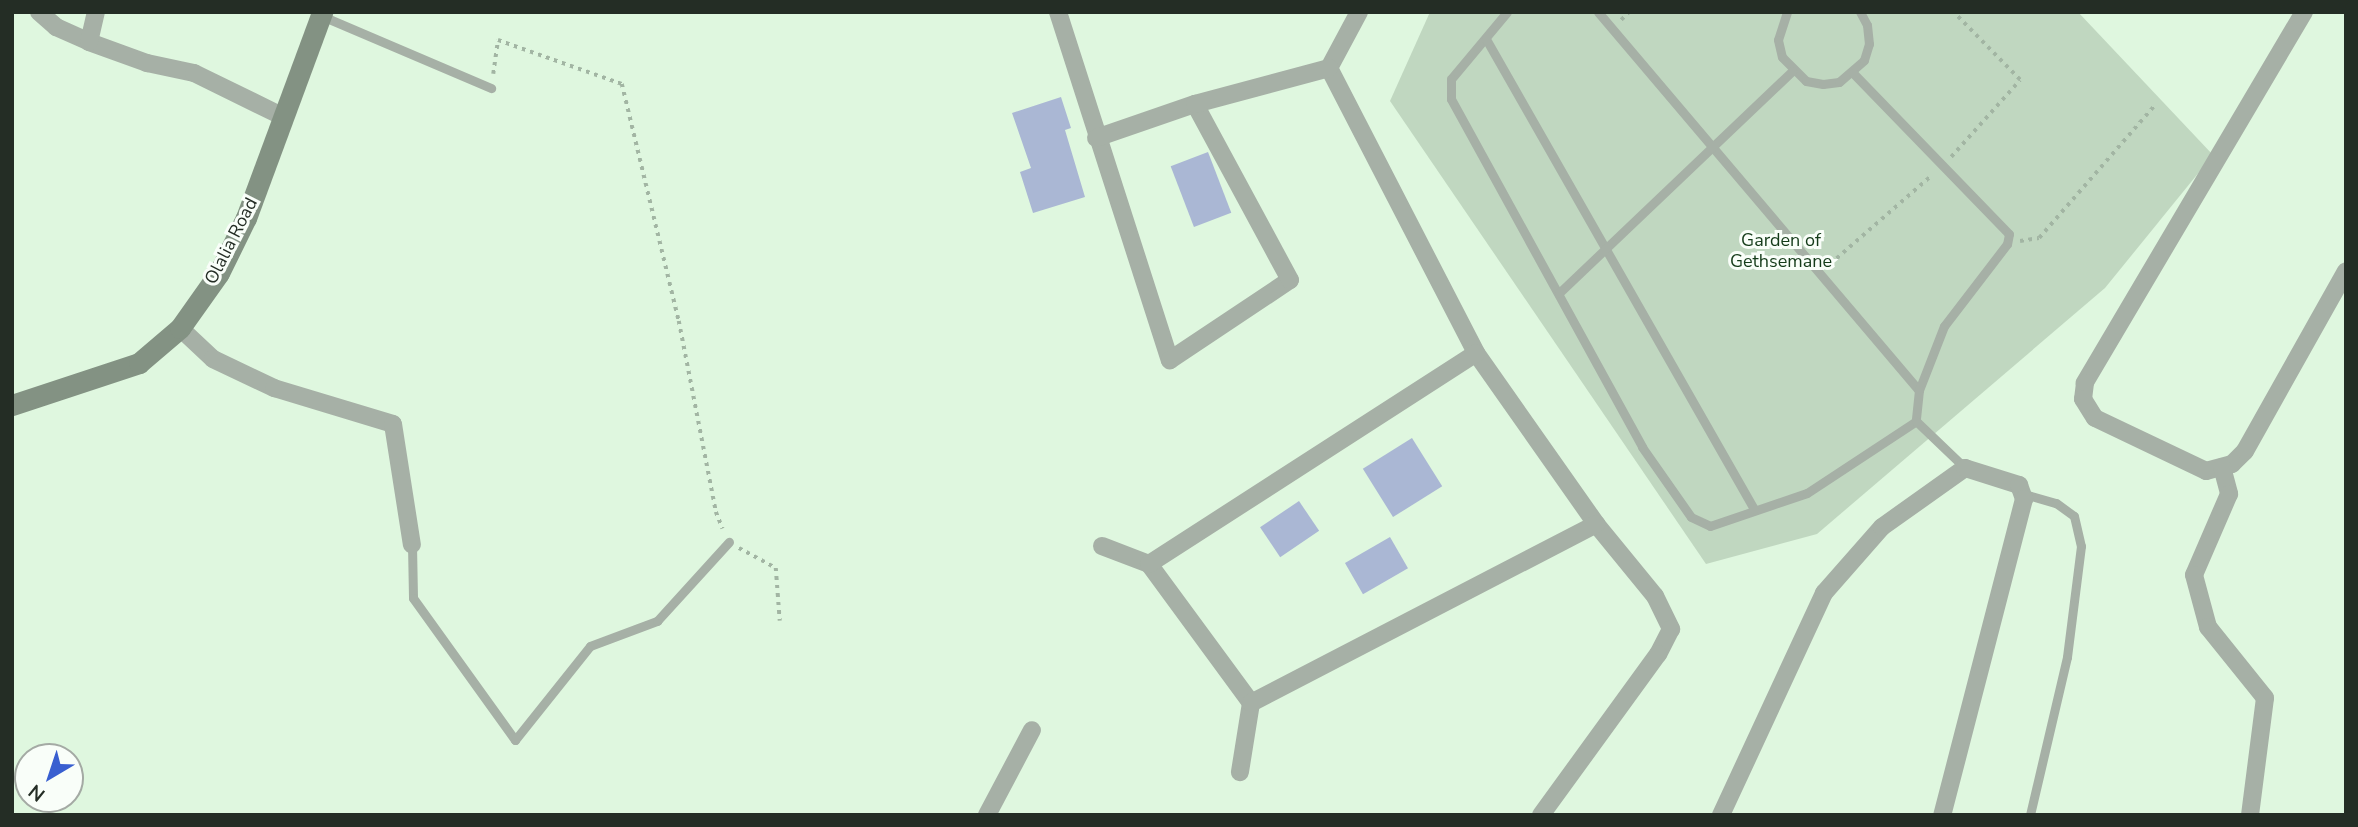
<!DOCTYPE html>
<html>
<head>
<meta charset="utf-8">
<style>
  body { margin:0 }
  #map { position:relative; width:2358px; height:827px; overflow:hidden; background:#dff7df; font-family:"Nunito Sans",sans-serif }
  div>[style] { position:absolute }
  .green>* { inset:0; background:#c0d7c0 }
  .building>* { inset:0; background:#aab7d4; transform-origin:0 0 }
  .path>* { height:3.5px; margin-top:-1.75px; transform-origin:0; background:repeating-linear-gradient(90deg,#a2b5a3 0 3.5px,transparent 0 8.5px) }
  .service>* { height:9px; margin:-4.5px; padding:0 4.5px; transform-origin:4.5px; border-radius:4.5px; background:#a6b0a6 }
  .minor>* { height:18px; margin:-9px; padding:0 9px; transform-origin:9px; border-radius:9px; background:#a6b0a6 }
  .secondary>* { height:21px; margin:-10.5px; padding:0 10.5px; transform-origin:10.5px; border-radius:10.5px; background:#839283 }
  span { translate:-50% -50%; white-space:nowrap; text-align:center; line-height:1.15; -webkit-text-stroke:6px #f9fef9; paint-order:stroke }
  .street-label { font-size:18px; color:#242d25 }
  .park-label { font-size:18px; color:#143b19 }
  .frame { position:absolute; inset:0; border:14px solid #242d25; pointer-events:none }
  .north { position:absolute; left:14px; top:743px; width:70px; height:70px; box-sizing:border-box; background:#f9fef9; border:2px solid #a4aaa4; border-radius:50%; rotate:219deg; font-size:19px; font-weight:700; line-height:28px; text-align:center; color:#242d25 }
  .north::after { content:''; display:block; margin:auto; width:24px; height:32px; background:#395fd0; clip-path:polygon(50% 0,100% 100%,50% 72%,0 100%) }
</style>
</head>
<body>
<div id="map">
  <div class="green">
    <i style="clip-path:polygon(1430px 12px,2078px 12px,2213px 155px,2105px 288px,1817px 534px,1706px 564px,1390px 101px)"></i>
  </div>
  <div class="building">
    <i style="clip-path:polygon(1061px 97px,1071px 128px,1065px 130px,1085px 197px,1033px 213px,1020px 172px,1031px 168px,1012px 113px)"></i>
    <i style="left:1208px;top:152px;width:65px;height:40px;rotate:69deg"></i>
    <i style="left:1412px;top:438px;width:57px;height:58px;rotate:58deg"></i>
    <i style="left:1299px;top:501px;width:36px;height:47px;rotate:56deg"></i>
    <i style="left:1390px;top:537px;width:36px;height:52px;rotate:60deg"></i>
  </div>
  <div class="path">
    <i style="left:1621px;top:20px;width:11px;rotate:-45deg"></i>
    <i style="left:493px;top:74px;width:34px;rotate:-82deg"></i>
    <i style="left:498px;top:40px;width:132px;rotate:19.5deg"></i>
    <i style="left:622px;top:84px;width:244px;rotate:76.5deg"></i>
    <i style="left:679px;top:321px;width:195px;rotate:79deg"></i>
    <i style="left:716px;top:512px;width:18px;rotate:68deg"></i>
    <i style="left:1951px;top:157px;width:103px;rotate:-48.1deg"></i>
    <i style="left:2020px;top:80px;width:95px;rotate:-134.6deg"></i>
    <i style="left:2020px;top:241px;width:19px;rotate:-9deg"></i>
    <i style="left:2039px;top:238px;width:175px;rotate:-48.9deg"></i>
    <i style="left:1830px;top:264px;width:135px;rotate:-41.1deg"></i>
    <i style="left:739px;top:548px;width:42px;rotate:28.4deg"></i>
    <i style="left:776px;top:568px;width:53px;rotate:85.7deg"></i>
  </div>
  <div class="service">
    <i style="left:1507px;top:12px;width:87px;rotate:129.9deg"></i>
    <i style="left:1451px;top:79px;width:20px;rotate:90deg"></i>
    <i style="left:1451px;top:99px;width:397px;rotate:61.2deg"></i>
    <i style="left:1642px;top:447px;width:85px;rotate:55deg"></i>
    <i style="left:1691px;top:517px;width:21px;rotate:25deg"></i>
    <i style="left:1710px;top:526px;width:102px;rotate:-18.8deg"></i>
    <i style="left:1807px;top:493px;width:131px;rotate:-33.4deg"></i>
    <i style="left:1598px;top:12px;width:496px;rotate:49.7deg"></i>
    <i style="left:1787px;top:12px;width:29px;rotate:108deg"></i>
    <i style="left:1778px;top:40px;width:17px;rotate:77deg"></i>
    <i style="left:1782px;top:57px;width:34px;rotate:45deg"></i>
    <i style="left:1806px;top:81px;width:17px;rotate:10deg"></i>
    <i style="left:1823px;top:84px;width:16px;rotate:-7deg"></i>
    <i style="left:1839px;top:82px;width:33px;rotate:-41deg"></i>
    <i style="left:1864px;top:60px;width:17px;rotate:-73deg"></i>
    <i style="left:1869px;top:44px;width:19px;rotate:-96deg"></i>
    <i style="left:1867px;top:25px;width:15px;rotate:-118deg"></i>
    <i style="left:322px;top:16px;width:184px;rotate:23.1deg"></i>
    <i style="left:1486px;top:39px;width:541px;rotate:60.31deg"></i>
    <i style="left:1853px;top:73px;width:224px;rotate:45.9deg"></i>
    <i style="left:2009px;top:234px;width:10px;rotate:101deg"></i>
    <i style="left:2007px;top:244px;width:103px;rotate:127.5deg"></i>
    <i style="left:1944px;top:326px;width:69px;rotate:111.3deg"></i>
    <i style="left:1919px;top:390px;width:31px;rotate:96deg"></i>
    <i style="left:1916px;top:421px;width:68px;rotate:43.8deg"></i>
    <i style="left:1559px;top:293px;width:322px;rotate:-43.6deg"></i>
    <i style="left:2024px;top:494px;width:33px;rotate:16deg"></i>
    <i style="left:2056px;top:503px;width:22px;rotate:36deg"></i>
    <i style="left:2074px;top:516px;width:31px;rotate:77deg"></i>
    <i style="left:2081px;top:546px;width:112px;rotate:97.2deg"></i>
    <i style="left:2067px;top:657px;width:162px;rotate:103.2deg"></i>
    <i style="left:412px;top:545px;width:53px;rotate:88.9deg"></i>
    <i style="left:413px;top:598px;width:175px;rotate:54.3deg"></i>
    <i style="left:515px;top:740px;width:120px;rotate:-51.4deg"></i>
    <i style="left:590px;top:646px;width:72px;rotate:-20.5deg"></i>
    <i style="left:657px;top:621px;width:107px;rotate:-47.7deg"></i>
  </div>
  <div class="minor">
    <i style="left:39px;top:12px;width:23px;rotate:41deg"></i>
    <i style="left:56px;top:27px;width:36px;rotate:24deg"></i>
    <i style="left:89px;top:42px;width:62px;rotate:19.9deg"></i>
    <i style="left:147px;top:63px;width:48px;rotate:12deg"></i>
    <i style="left:194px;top:73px;width:100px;rotate:26.1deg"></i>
    <i style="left:1058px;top:12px;width:366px;rotate:72.2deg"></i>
    <i style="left:1170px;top:360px;width:144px;rotate:-33.7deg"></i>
    <i style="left:1290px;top:280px;width:200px;rotate:-118.4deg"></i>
    <i style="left:1359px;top:12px;width:64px;rotate:118.2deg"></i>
    <i style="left:1329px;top:68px;width:321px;rotate:62.7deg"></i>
    <i style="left:1476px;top:353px;width:209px;rotate:54.9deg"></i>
    <i style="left:1596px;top:524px;width:93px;rotate:50.7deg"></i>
    <i style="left:1655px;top:596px;width:37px;rotate:64deg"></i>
    <i style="left:1671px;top:629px;width:28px;rotate:117deg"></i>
    <i style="left:1658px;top:654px;width:199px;rotate:126deg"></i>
    <i style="left:2304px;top:12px;width:431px;rotate:120.6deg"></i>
    <i style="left:2085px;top:383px;width:16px;rotate:97deg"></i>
    <i style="left:2083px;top:399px;width:22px;rotate:58deg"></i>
    <i style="left:2095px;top:418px;width:123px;rotate:25.5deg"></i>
    <i style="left:2206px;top:471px;width:27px;rotate:-15deg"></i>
    <i style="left:2232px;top:464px;width:18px;rotate:-45deg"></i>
    <i style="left:2245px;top:451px;width:206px;rotate:-60.7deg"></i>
    <i style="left:89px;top:42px;width:31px;rotate:-77deg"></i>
    <i style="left:1096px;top:138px;width:105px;rotate:-19deg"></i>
    <i style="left:1195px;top:104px;width:139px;rotate:-15deg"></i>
    <i style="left:180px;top:328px;width:45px;rotate:43.2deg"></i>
    <i style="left:213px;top:359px;width:68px;rotate:25.4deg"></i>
    <i style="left:274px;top:388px;width:124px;rotate:16.8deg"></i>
    <i style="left:393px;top:424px;width:122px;rotate:81.1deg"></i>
    <i style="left:2222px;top:467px;width:28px;rotate:75deg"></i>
    <i style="left:2229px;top:494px;width:88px;rotate:113.4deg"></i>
    <i style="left:2194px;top:575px;width:54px;rotate:74.9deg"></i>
    <i style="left:2208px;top:627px;width:91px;rotate:51.2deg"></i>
    <i style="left:2265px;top:698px;width:118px;rotate:97.3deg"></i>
    <i style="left:1102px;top:546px;width:50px;rotate:21deg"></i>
    <i style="left:1149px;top:564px;width:172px;rotate:53.7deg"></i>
    <i style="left:1251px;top:703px;width:70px;rotate:99.1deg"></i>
    <i style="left:1149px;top:564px;width:389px;rotate:-32.8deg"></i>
    <i style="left:1251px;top:703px;width:389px;rotate:-27.4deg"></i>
    <i style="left:987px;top:815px;width:96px;rotate:-62.1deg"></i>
    <i style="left:1721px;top:815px;width:245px;rotate:-65.1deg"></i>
    <i style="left:1824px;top:593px;width:88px;rotate:-48.7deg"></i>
    <i style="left:1882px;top:527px;width:102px;rotate:-35.4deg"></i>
    <i style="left:1965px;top:468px;width:57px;rotate:17.5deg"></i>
    <i style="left:2019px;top:485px;width:15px;rotate:70deg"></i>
    <i style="left:2024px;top:499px;width:326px;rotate:104.5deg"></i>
  </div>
  <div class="secondary">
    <i style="left:12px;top:405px;width:134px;rotate:-18.3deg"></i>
    <i style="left:139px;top:363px;width:54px;rotate:-40.5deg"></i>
    <i style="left:180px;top:328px;width:67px;rotate:-54.7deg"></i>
    <i style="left:219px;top:273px;width:61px;rotate:-63.9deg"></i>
    <i style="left:246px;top:218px;width:220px;rotate:-69.7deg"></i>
  </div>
  <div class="street-label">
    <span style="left:231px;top:241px;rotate:-63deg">Olalia Road</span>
  </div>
  <div class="park-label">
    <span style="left:1781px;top:251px">Garden of<br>Gethsemane</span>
  </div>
  <div class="frame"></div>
  <div class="north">N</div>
</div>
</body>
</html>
